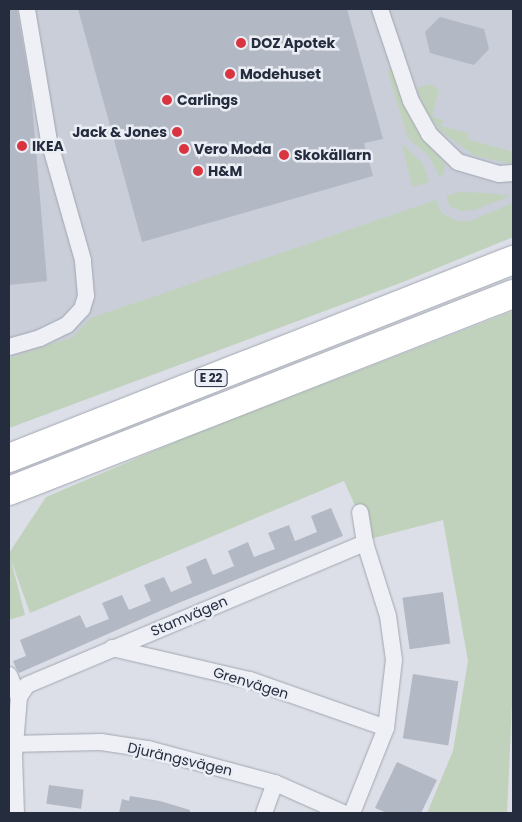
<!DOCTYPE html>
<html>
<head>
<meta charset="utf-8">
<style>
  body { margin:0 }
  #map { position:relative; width:522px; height:822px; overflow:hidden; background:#dcdfe7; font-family:Poppins,sans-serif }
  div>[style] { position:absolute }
  .built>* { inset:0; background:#c9ced9 }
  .green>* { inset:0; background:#c0d2bc }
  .building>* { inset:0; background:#b2b8c4; transform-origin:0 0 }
  .roads { filter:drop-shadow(0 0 1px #a1a6b1) drop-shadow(0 0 1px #a1a6b1) }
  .street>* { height:16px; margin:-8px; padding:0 8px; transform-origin:8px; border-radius:8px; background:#eef0f5 }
  .highway>* { height:28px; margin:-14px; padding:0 14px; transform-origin:14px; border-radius:14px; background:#fff }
  .dots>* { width:14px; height:14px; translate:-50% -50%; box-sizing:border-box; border:2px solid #ebeef5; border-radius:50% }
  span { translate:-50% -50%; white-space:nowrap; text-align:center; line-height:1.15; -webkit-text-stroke:5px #ebeef5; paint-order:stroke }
  .shield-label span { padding:1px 4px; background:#ebeef5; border:1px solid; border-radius:4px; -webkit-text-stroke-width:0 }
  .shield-label { font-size:12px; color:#242c3e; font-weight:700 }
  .poi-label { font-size:14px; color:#242c3e; font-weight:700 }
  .left { translate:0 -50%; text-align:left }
  .right { translate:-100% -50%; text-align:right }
  .street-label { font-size:14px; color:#242c3e }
  .frame { position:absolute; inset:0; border:10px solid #242c3e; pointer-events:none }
</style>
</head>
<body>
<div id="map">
  <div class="built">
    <i style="clip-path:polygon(9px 9px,513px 9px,513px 237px,9px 428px)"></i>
  </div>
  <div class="green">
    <i style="clip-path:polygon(392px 69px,418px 132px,445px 164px,443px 175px,439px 176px,429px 156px,408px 138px,387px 70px)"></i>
    <i style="clip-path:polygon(430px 84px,439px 90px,432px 117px,443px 120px,441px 126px,468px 133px,467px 139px,513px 152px,513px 164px,475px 156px,443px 133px,427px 113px,417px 88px)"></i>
    <i style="clip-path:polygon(402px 144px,423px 164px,429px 182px,412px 187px)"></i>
    <i style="clip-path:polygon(458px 192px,488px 193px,510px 196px,474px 210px,462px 211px,450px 206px,446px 196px)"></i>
    <i style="clip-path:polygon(436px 200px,442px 213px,457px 221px,470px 221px,513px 203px,513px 237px,403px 282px,9px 428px,9px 358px,73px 337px,91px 318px)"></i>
    <i style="clip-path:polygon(513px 311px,513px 683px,507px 813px,427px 813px,453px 751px,468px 661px,443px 520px,370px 539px,344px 481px,30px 613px,11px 560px,25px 615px,9px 620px,9px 553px,46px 497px,187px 437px)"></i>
  </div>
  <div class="building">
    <i style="clip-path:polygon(78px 9px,347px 9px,383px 139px,364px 143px,373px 176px,142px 242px)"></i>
    <i style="clip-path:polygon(9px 10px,17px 10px,31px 91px,47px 281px,9px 285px)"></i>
    <i style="clip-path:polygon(440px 17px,484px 29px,489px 49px,474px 65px,430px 53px,425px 32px)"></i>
    <i style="clip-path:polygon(331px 508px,343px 536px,176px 604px,19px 673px,16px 668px,13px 661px,26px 656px,20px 640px,80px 615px,86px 628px,109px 619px,102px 603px,122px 595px,129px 610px,151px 601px,144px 585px,164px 577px,171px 592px,192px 583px,186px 567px,206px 558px,213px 575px,234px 566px,228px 551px,248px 542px,254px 557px,275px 549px,268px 533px,289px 525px,295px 541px,317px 532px,311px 516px)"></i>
    <i style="left:443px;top:592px;width:52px;height:41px;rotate:82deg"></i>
    <i style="left:413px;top:674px;width:46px;height:65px;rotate:9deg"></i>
    <i style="clip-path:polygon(397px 762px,437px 780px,421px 813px,387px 813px,375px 808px)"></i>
    <i style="left:49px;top:785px;width:35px;height:19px;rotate:8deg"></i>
    <i style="clip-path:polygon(130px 796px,160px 801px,190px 810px,190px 813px,119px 813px,122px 799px,129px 801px)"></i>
  </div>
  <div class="roads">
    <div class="street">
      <i style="left:380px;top:9px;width:97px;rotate:71.4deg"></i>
      <i style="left:411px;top:101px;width:38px;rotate:61deg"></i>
      <i style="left:429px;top:134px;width:40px;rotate:44deg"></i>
      <i style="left:458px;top:162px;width:43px;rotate:16.3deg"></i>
      <i style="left:499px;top:174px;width:14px;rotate:-4deg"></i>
      <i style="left:9px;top:347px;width:32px;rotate:-16deg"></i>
      <i style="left:40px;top:338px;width:30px;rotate:-26deg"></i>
      <i style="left:67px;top:325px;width:22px;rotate:-47deg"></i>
      <i style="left:82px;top:309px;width:14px;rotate:-73deg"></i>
      <i style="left:86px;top:296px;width:36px;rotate:-95deg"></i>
      <i style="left:83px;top:260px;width:124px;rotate:-105.9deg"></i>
      <i style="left:49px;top:141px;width:134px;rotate:-99.5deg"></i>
      <i style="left:112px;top:648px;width:142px;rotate:13.1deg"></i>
      <i style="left:250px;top:680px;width:144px;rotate:19.4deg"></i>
      <i style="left:9px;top:675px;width:24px;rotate:66deg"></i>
      <i style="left:19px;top:697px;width:59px;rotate:94.8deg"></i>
      <i style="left:14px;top:756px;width:57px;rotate:88deg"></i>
      <i style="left:19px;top:697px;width:14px;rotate:-56deg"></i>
      <i style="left:27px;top:685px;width:367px;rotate:-22.8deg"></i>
      <i style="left:9px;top:744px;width:92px;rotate:-1.2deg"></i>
      <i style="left:101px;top:742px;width:48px;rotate:8.5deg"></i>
      <i style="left:148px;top:749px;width:131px;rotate:15deg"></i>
      <i style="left:275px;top:783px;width:74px;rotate:23.8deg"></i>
      <i style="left:264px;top:813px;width:32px;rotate:-70deg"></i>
      <i style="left:352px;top:813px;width:92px;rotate:-68.2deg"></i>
      <i style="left:386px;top:728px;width:68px;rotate:-83.3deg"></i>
      <i style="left:394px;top:660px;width:44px;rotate:-97.8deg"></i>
      <i style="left:388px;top:616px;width:77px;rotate:-107.5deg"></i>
      <i style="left:365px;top:543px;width:31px;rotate:-99deg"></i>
    </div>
    <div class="highway">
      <i style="left:9px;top:458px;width:541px;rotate:-21.45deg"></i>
      <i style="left:9px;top:491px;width:541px;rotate:-21.35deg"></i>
    </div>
  </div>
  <div class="dots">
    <i style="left:241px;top:43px;background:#d83541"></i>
    <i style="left:230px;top:74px;background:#d83541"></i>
    <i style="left:167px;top:100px;background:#d83541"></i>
    <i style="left:177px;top:132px;background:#d83541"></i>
    <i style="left:22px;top:146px;background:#d83541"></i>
    <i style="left:184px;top:149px;background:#d83541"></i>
    <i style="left:284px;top:155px;background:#d83541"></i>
    <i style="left:198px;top:171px;background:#d83541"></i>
  </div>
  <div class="shield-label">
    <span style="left:211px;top:378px">E 22</span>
  </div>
  <div class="poi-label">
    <span class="left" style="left:251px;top:43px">DOZ Apotek</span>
    <span class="left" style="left:240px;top:74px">Modehuset</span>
    <span class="left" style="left:177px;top:100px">Carlings</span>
    <span class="right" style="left:167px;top:132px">Jack &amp; Jones</span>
    <span class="left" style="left:32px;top:146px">IKEA</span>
    <span class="left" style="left:194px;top:149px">Vero Moda</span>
    <span class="left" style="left:294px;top:155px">Skokällarn</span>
    <span class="left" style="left:208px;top:171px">H&amp;M</span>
  </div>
  <div class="street-label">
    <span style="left:189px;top:616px;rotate:-23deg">Stamvägen</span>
    <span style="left:251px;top:683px;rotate:17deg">Grenvägen</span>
    <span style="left:180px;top:759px;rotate:13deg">Djurängsvägen</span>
  </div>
  <div class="frame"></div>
</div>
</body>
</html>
